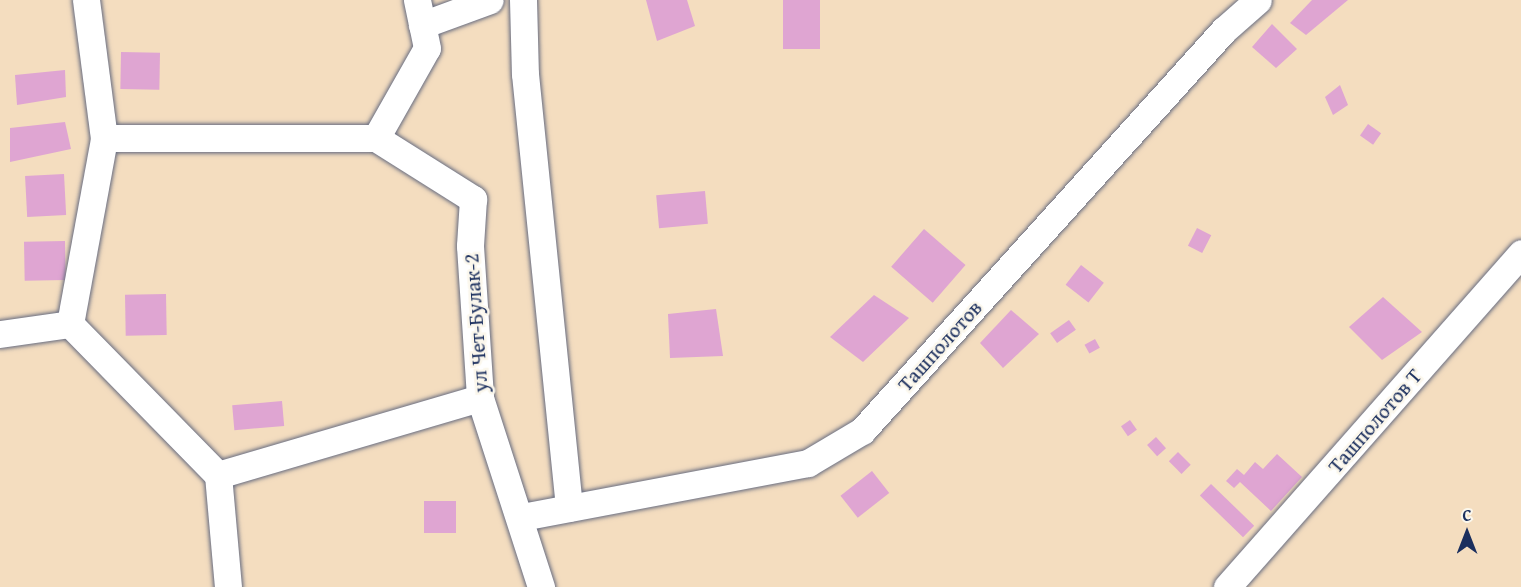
<!DOCTYPE html>
<html>
<head>
<meta charset="utf-8">
<style>
  body { margin:0 }
  #map { position:relative; width:1521px; height:587px; overflow:hidden; background:#f4ddbf; font-family:"Gentium Book Plus",serif }
  div>[style] { position:absolute }
  .building>* { inset:0; background:#dfa5d2; transform-origin:0 0 }
  .roads { filter:drop-shadow(0 0 2px #676c80) drop-shadow(0 0 2px #676c80) }
  .street>* { height:27px; margin:-13.5px; padding:0 13.5px; transform-origin:13.5px; border-radius:13.5px; background:#fff }
  span { translate:-50% -50%; white-space:nowrap; text-align:center; line-height:1.15; -webkit-text-stroke:5px #fbf7ec; paint-order:stroke }
  .street-label { font-size:21px; color:#1b2f5e }
  .north { position:absolute; left:1437px; top:503px; width:60px; height:60px; -webkit-text-stroke:4px #fbf7ec; paint-order:stroke; rotate:0deg; font-size:16px; font-weight:700; line-height:24px; text-align:center; color:#1b2f5e }
  .north::after { content:''; display:block; margin:auto; width:21px; height:27px; background:#1b2f5e; clip-path:polygon(50% 0,100% 100%,50% 72%,0 100%) }
</style>
</head>
<body>
<div id="map">
  <div class="building">
    <i style="clip-path:polygon(646px 0,687px 0,695px 26px,657px 41px)"></i>
    <i style="left:783px;top:0;width:37px;height:49px"></i>
    <i style="clip-path:polygon(1312px 0,1348px 0,1306px 35px,1290px 23px)"></i>
    <i style="clip-path:polygon(1272px 24px,1297px 49px,1276px 68px,1252px 47px)"></i>
    <i style="left:121px;top:52px;width:39px;height:37px;rotate:1deg"></i>
    <i style="clip-path:polygon(65px 70px,66px 97px,17px 105px,15px 75px)"></i>
    <i style="clip-path:polygon(1340px 85px,1348px 105px,1333px 115px,1325px 97px)"></i>
    <i style="clip-path:polygon(65px 122px,71px 149px,10px 162px,10px 128px)"></i>
    <i style="left:1368px;top:124px;width:16px;height:14px;rotate:35deg"></i>
    <i style="left:64px;top:174px;width:41px;height:39px;rotate:87deg"></i>
    <i style="left:705px;top:191px;width:33px;height:49px;rotate:85deg"></i>
    <i style="left:1197px;top:228px;width:16px;height:20px;rotate:27deg"></i>
    <i style="left:924px;top:229px;width:55px;height:50px;rotate:41deg"></i>
    <i style="left:65px;top:241px;width:39px;height:41px;rotate:89deg"></i>
    <i style="left:1081px;top:265px;width:29px;height:25px;rotate:38deg"></i>
    <i style="left:166px;top:294px;width:41px;height:41px;rotate:89deg"></i>
    <i style="clip-path:polygon(874px 295px,909px 318px,863px 362px,830px 337px)"></i>
    <i style="clip-path:polygon(1383px 297px,1422px 332px,1382px 360px,1349px 327px)"></i>
    <i style="clip-path:polygon(716px 309px,723px 356px,670px 358px,668px 314px)"></i>
    <i style="clip-path:polygon(1011px 310px,1039px 334px,1003px 368px,980px 343px)"></i>
    <i style="left:1069px;top:320px;width:12px;height:23px;rotate:55deg"></i>
    <i style="left:1095px;top:339px;width:10px;height:12px;rotate:61deg"></i>
    <i style="left:282px;top:401px;width:25px;height:50px;rotate:85deg"></i>
    <i style="left:1130px;top:420px;width:12px;height:11px;rotate:55deg"></i>
    <i style="left:1156px;top:437px;width:15px;height:12px;rotate:48deg"></i>
    <i style="left:1178px;top:452px;width:18px;height:13px;rotate:45deg"></i>
    <i style="clip-path:polygon(1277px 454px,1302px 477px,1271px 511px,1240px 482px,1234px 488px,1226px 481px,1237px 469px,1244px 475px,1255px 462px,1263px 469px)"></i>
    <i style="left:872px;top:471px;width:28px;height:40px;rotate:52deg"></i>
    <i style="left:1211px;top:484px;width:60px;height:16px;rotate:44deg"></i>
    <i style="left:424px;top:501px;width:32px;height:32px"></i>
  </div>
  <div class="roads">
    <div class="street">
      <i style="left:86px;top:0;width:139px;rotate:82.6deg"></i>
      <i style="left:523px;top:0;width:74px;rotate:88.5deg"></i>
      <i style="left:525px;top:74px;width:436px;rotate:84.2deg"></i>
      <i style="left:422px;top:25px;width:72px;rotate:-20.2deg"></i>
      <i style="left:376px;top:138px;width:115px;rotate:32.2deg"></i>
      <i style="left:473px;top:199px;width:47px;rotate:93.7deg"></i>
      <i style="left:470px;top:246px;width:152px;rotate:86.2deg"></i>
      <i style="left:480px;top:398px;width:199px;rotate:72.1deg"></i>
      <i style="left:70px;top:324px;width:211px;rotate:45.6deg"></i>
      <i style="left:218px;top:475px;width:273px;rotate:-16.4deg"></i>
      <i style="left:0;top:334px;width:71px;rotate:-8.1deg"></i>
      <i style="left:70px;top:324px;width:189px;rotate:-79.6deg"></i>
      <i style="left:104px;top:138px;width:272px"></i>
      <i style="left:376px;top:138px;width:103px;rotate:-60.5deg"></i>
      <i style="left:427px;top:48px;width:49px;rotate:-101.8deg"></i>
      <i style="left:218px;top:475px;width:112px;rotate:84.9deg"></i>
      <i style="left:522px;top:517px;width:291px;rotate:-10.7deg"></i>
      <i style="left:808px;top:463px;width:63px;rotate:-30.7deg"></i>
      <i style="left:862px;top:431px;width:540px;rotate:-47.93deg"></i>
      <i style="left:1224px;top:30px;width:45px;rotate:-41.4deg"></i>
      <i style="left:1227px;top:587px;width:445px;rotate:-48.6deg"></i>
    </div>
  </div>
  <div class="street-label">
    <span style="left:476px;top:323px;rotate:-94deg">ул Чет-Булак-2</span>
    <span style="left:940px;top:346px;rotate:-48deg">Ташполотов</span>
    <span style="left:1375px;top:421px;rotate:-49deg">Ташполотов Т</span>
  </div>
  <div class="north">С</div>
</div>
</body>
</html>
